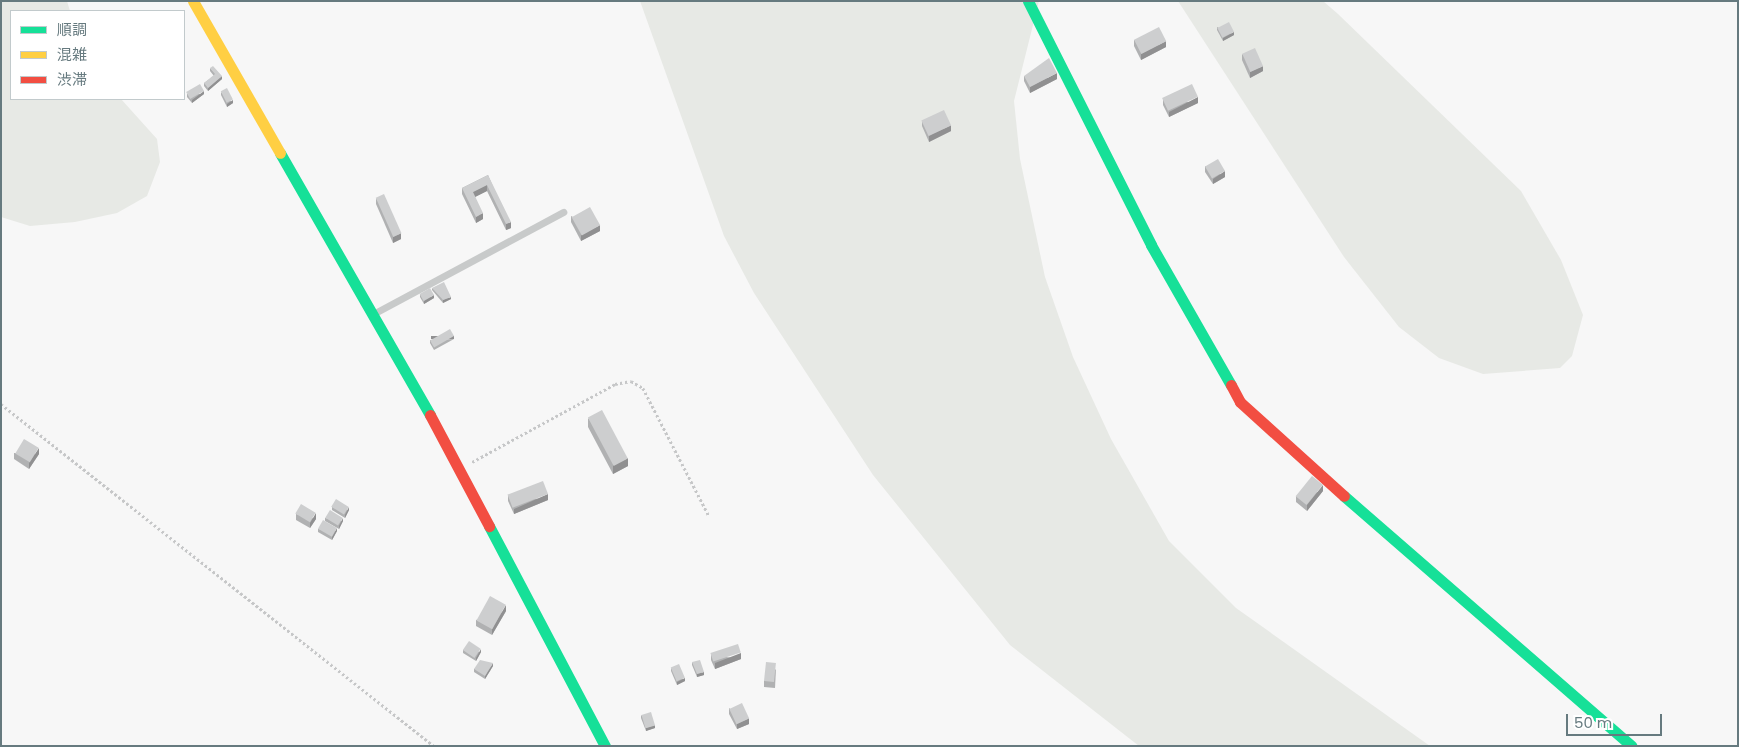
<!DOCTYPE html>
<html>
<head>
<meta charset="utf-8">
<style>
  body { margin:0 }
  #map { position:relative; width:1739px; height:747px; overflow:hidden; background:#f7f7f7; font-family:Poppins,"Noto Sans JP",sans-serif }
  div>[style] { position:absolute }
  .green>* { inset:0; background:#e7e9e5 }
  .path>* { height:2.5px; margin-top:-1.25px; transform-origin:0; background:repeating-linear-gradient(90deg,#c6c7c8 0 2.5px,transparent 0 5px) }
  .lane>* { height:7px; margin:-3.5px; padding:0 3.5px; transform-origin:3.5px; border-radius:3.5px; background:#c8caca }
  .fast>* { height:11px; margin:-5.5px; padding:0 5.5px; transform-origin:5.5px; border-radius:5.5px; background:#16e098 }
  .slow>* { height:11px; margin:-5.5px; padding:0 5.5px; transform-origin:5.5px; border-radius:5.5px; background:#ffcf43 }
  .jam>* { height:11px; margin:-5.5px; padding:0 5.5px; transform-origin:5.5px; border-radius:5.5px; background:#f24e42 }
  .wall>* { inset:0; background:#b0b1b2 }
  .shaded-wall>* { inset:0; background:#909091; transform-origin:0 0 }
  .building>* { inset:0; background:#cdcecf; transform-origin:0 0 }
  span { translate:-50% -50%; white-space:nowrap; text-align:center; line-height:1.15; -webkit-text-stroke:5px #fff; paint-order:stroke }
  .frame { position:absolute; inset:0; border:2px solid #667a7f; pointer-events:none }
  .legend { position:absolute; left:10px; top:10px; width:175px; height:90px; box-sizing:border-box; background:#fff; border:1px solid #c2cacc; margin:0; padding:6px 9px; list-style:none; font-size:15px; color:#667a7f }
  .legend li { display:flex; align-items:center; gap:10px; height:25px }
  .legend b { width:25px; border:1px solid #c2cacc }
  .scale { position:absolute; left:1566px; top:714px; width:96px; height:22px; box-sizing:border-box; border:2px solid #667a7f; border-top:0; padding-left:6px; font-size:15px; line-height:18px; white-space:nowrap; color:#667a7f; -webkit-text-stroke:4px #fff; paint-order:stroke }
</style>
</head>
<body>
<div id="map">
  <div class="green">
    <i style="clip-path:polygon(1px 1px,67px 1px,70px 11px,11px 11px,11px 99px,121px 99px,157px 139px,160px 162px,147px 196px,117px 213px,75px 222px,30px 226px,1px 217px)"></i>
    <i style="clip-path:polygon(640px 1px,1039px 1px,1014px 101px,1020px 159px,1045px 277px,1073px 357px,1111px 439px,1169px 541px,1236px 608px,1430px 746px,1139px 746px,1010px 645px,873px 475px,754px 293px,724px 236px)"></i>
    <i style="clip-path:polygon(1178px 1px,1323px 1px,1338px 14px,1521px 191px,1561px 260px,1583px 315px,1572px 356px,1560px 368px,1483px 374px,1439px 358px,1399px 327px,1344px 257px)"></i>
  </div>
  <div class="path">
    <i style="left:1px;top:404px;width:552px;rotate:38.3deg"></i>
    <i style="left:472px;top:462px;width:163px;rotate:-28.6deg"></i>
    <i style="left:615px;top:384px;width:16px;rotate:-11deg"></i>
    <i style="left:631px;top:381px;width:14px;rotate:30deg"></i>
    <i style="left:643px;top:388px;width:144px;rotate:62.7deg"></i>
  </div>
  <div class="lane">
    <i style="left:373px;top:314px;width:216px;rotate:-28.2deg"></i>
  </div>
  <div class="fast">
    <i style="left:1028px;top:1px;width:273px;rotate:63.2deg"></i>
    <i style="left:1151px;top:245px;width:161px;rotate:60.3deg"></i>
    <i style="left:280px;top:153px;width:302px;rotate:60.2deg"></i>
    <i style="left:1344px;top:496px;width:381px;rotate:41deg"></i>
    <i style="left:489px;top:526px;width:249px;rotate:62.2deg"></i>
  </div>
  <div class="slow">
    <i style="left:193px;top:1px;width:175px;rotate:60.2deg"></i>
  </div>
  <div class="jam">
    <i style="left:1231px;top:385px;width:19px;rotate:62deg"></i>
    <i style="left:1240px;top:402px;width:140px;rotate:42.1deg"></i>
    <i style="left:430px;top:415px;width:126px;rotate:62deg"></i>
  </div>
  <div class="wall">
    <i style="clip-path:polygon(1217px 27px,1234px 35px,1223px 41px,1217px 30px)"></i>
    <i style="clip-path:polygon(1134px 40px,1166px 47px,1141px 60px,1134px 46px)"></i>
    <i style="clip-path:polygon(1242px 54px,1263px 71px,1250px 78px,1242px 60px)"></i>
    <i style="clip-path:polygon(210px 68px,222px 79px,208px 91px,204px 86px,204px 83px,214px 76px,210px 71px)"></i>
    <i style="clip-path:polygon(1024px 76px,1057px 79px,1030px 93px,1024px 81px)"></i>
    <i style="clip-path:polygon(221px 92px,233px 103px,227px 107px,221px 95px)"></i>
    <i style="clip-path:polygon(187px 94px,204px 94px,192px 103px,187px 97px)"></i>
    <i style="clip-path:polygon(1163px 99px,1198px 103px,1169px 117px,1163px 105px)"></i>
    <i style="clip-path:polygon(922px 121px,951px 131px,929px 142px,922px 126px)"></i>
    <i style="clip-path:polygon(1205px 166px,1225px 177px,1213px 184px,1205px 172px)"></i>
    <i style="clip-path:polygon(488px 175px,511px 228px,506px 230px,487px 191px,475px 197px,483px 219px,476px 223px,462px 194px,462px 188px)"></i>
    <i style="clip-path:polygon(376px 198px,401px 239px,393px 243px,376px 204px)"></i>
    <i style="clip-path:polygon(571px 216px,600px 231px,581px 241px,571px 222px)"></i>
    <i style="clip-path:polygon(432px 288px,451px 299px,443px 303px,432px 290px)"></i>
    <i style="clip-path:polygon(420px 294px,434px 298px,424px 304px,420px 297px)"></i>
    <i style="clip-path:polygon(454px 339px,434px 350px,430px 343px,430px 340px)"></i>
    <i style="clip-path:polygon(588px 418px,628px 466px,613px 474px,588px 427px)"></i>
    <i style="clip-path:polygon(14px 453px,39px 454px,29px 469px,14px 459px)"></i>
    <i style="clip-path:polygon(1323px 491px,1307px 511px,1296px 502px,1296px 496px)"></i>
    <i style="clip-path:polygon(508px 495px,548px 500px,514px 514px,508px 501px)"></i>
    <i style="clip-path:polygon(332px 507px,349px 510px,345px 518px,332px 510px)"></i>
    <i style="clip-path:polygon(296px 514px,316px 519px,310px 528px,296px 520px)"></i>
    <i style="clip-path:polygon(325px 518px,343px 521px,339px 529px,325px 521px)"></i>
    <i style="clip-path:polygon(318px 529px,337px 531px,332px 540px,318px 532px)"></i>
    <i style="clip-path:polygon(506px 611px,492px 635px,476px 626px,476px 620px)"></i>
    <i style="clip-path:polygon(463px 650px,481px 652px,476px 661px,463px 653px)"></i>
    <i style="clip-path:polygon(711px 655px,741px 659px,715px 669px,711px 660px)"></i>
    <i style="clip-path:polygon(692px 662px,704px 675px,697px 677px,692px 665px)"></i>
    <i style="clip-path:polygon(493px 666px,485px 679px,474px 672px,474px 669px)"></i>
    <i style="clip-path:polygon(671px 668px,685px 681px,677px 685px,671px 671px)"></i>
    <i style="clip-path:polygon(776px 669px,775px 688px,764px 687px,764px 681px)"></i>
    <i style="clip-path:polygon(729px 708px,749px 724px,737px 729px,729px 714px)"></i>
    <i style="clip-path:polygon(641px 715px,655px 728px,646px 731px,641px 718px)"></i>
  </div>
  <div class="shaded-wall">
    <i style="clip-path:polygon(1234px 32px,1234px 35px,1223px 41px,1223px 38px)"></i>
    <i style="clip-path:polygon(1166px 41px,1166px 47px,1141px 60px,1141px 54px)"></i>
    <i style="clip-path:polygon(1263px 66px,1263px 71px,1250px 78px,1250px 72px)"></i>
    <i style="clip-path:polygon(1057px 73px,1057px 79px,1030px 93px,1030px 87px)"></i>
    <i style="clip-path:polygon(222px 76px,222px 79px,208px 91px,208px 88px)"></i>
    <i style="clip-path:polygon(204px 91px,204px 94px,192px 103px,192px 100px)"></i>
    <i style="clip-path:polygon(1198px 97px,1198px 103px,1169px 117px,1169px 112px)"></i>
    <i style="clip-path:polygon(233px 100px,233px 103px,227px 107px,227px 104px)"></i>
    <i style="clip-path:polygon(951px 125px,951px 131px,929px 142px,929px 136px)"></i>
    <i style="clip-path:polygon(1225px 171px,1225px 177px,1213px 184px,1213px 179px)"></i>
    <i style="clip-path:polygon(487px 185px,487px 191px,473px 198px,473px 192px)"></i>
    <i style="clip-path:polygon(483px 213px,483px 219px,476px 223px,476px 217px)"></i>
    <i style="clip-path:polygon(511px 222px,511px 228px,506px 230px,506px 224px)"></i>
    <i style="clip-path:polygon(600px 225px,600px 231px,581px 241px,581px 235px)"></i>
    <i style="clip-path:polygon(401px 233px,401px 239px,393px 243px,393px 237px)"></i>
    <i style="clip-path:polygon(434px 295px,434px 298px,424px 304px,424px 301px)"></i>
    <i style="clip-path:polygon(451px 297px,451px 299px,443px 303px,443px 300px)"></i>
    <i style="left:454px;top:336px;width:3px;height:23px;rotate:90deg"></i>
    <i style="clip-path:polygon(39px 448px,39px 454px,29px 469px,29px 463px)"></i>
    <i style="clip-path:polygon(628px 458px,628px 466px,613px 474px,613px 465px)"></i>
    <i style="clip-path:polygon(1323px 485px,1323px 491px,1307px 511px,1307px 505px)"></i>
    <i style="clip-path:polygon(548px 494px,548px 500px,514px 514px,514px 509px)"></i>
    <i style="clip-path:polygon(349px 507px,349px 510px,345px 518px,345px 515px)"></i>
    <i style="clip-path:polygon(316px 513px,316px 519px,310px 528px,310px 523px)"></i>
    <i style="clip-path:polygon(343px 518px,343px 521px,339px 529px,339px 526px)"></i>
    <i style="clip-path:polygon(337px 528px,337px 531px,332px 540px,332px 537px)"></i>
    <i style="clip-path:polygon(506px 605px,506px 611px,492px 635px,492px 629px)"></i>
    <i style="clip-path:polygon(481px 649px,481px 652px,476px 661px,476px 658px)"></i>
    <i style="clip-path:polygon(741px 653px,741px 659px,715px 669px,715px 663px)"></i>
    <i style="clip-path:polygon(493px 663px,493px 666px,485px 679px,485px 676px)"></i>
    <i style="clip-path:polygon(704px 672px,704px 675px,697px 677px,697px 674px)"></i>
    <i style="clip-path:polygon(685px 678px,685px 681px,677px 685px,677px 682px)"></i>
    <i style="clip-path:polygon(749px 718px,749px 724px,737px 729px,737px 724px)"></i>
    <i style="clip-path:polygon(655px 725px,655px 728px,646px 731px,646px 728px)"></i>
  </div>
  <div class="building">
    <i style="left:1229px;top:22px;width:11px;height:13px;rotate:63deg"></i>
    <i style="left:1159px;top:27px;width:16px;height:28px;rotate:63deg"></i>
    <i style="left:1255px;top:48px;width:20px;height:14px;rotate:66deg"></i>
    <i style="clip-path:polygon(1049px 58px,1057px 73px,1030px 87px,1024px 76px)"></i>
    <i style="clip-path:polygon(213px 66px,222px 76px,208px 88px,204px 83px,215px 74px,210px 68px)"></i>
    <i style="left:200px;top:84px;width:8px;height:16px;rotate:60deg"></i>
    <i style="left:1192px;top:84px;width:14px;height:33px;rotate:65deg"></i>
    <i style="left:227px;top:88px;width:13px;height:7px;rotate:63deg"></i>
    <i style="left:944px;top:110px;width:17px;height:25px;rotate:65deg"></i>
    <i style="left:1218px;top:159px;width:14px;height:15px;rotate:60deg"></i>
    <i style="clip-path:polygon(488px 175px,511px 222px,506px 224px,487px 185px,473px 192px,483px 213px,476px 217px,462px 188px)"></i>
    <i style="left:384px;top:194px;width:43px;height:9px;rotate:66deg"></i>
    <i style="left:590px;top:207px;width:21px;height:21px;rotate:61deg"></i>
    <i style="clip-path:polygon(444px 282px,451px 297px,443px 300px,432px 288px)"></i>
    <i style="left:430px;top:288px;width:8px;height:12px;rotate:60deg"></i>
    <i style="left:450px;top:329px;width:8px;height:23px;rotate:60deg"></i>
    <i style="left:602px;top:410px;width:55px;height:16px;rotate:62deg"></i>
    <i style="left:24px;top:439px;width:17px;height:17px;rotate:31deg"></i>
    <i style="left:1312px;top:476px;width:14px;height:26px;rotate:39deg"></i>
    <i style="left:543px;top:481px;width:14px;height:38px;rotate:69deg"></i>
    <i style="left:336px;top:499px;width:15px;height:9px;rotate:32deg"></i>
    <i style="left:301px;top:504px;width:17px;height:11px;rotate:31deg"></i>
    <i style="left:330px;top:510px;width:15px;height:9px;rotate:32deg"></i>
    <i style="left:323px;top:520px;width:16px;height:10px;rotate:30deg"></i>
    <i style="left:490px;top:596px;width:18px;height:28px;rotate:29deg"></i>
    <i style="left:469px;top:641px;width:14px;height:11px;rotate:34deg"></i>
    <i style="left:738px;top:644px;width:9px;height:29px;rotate:72deg"></i>
    <i style="clip-path:polygon(480px 660px,493px 663px,485px 676px,474px 669px)"></i>
    <i style="clip-path:polygon(700px 660px,704px 672px,697px 674px,692px 662px)"></i>
    <i style="left:766px;top:662px;width:10px;height:19px;rotate:6deg"></i>
    <i style="left:679px;top:664px;width:15px;height:9px;rotate:67deg"></i>
    <i style="left:742px;top:703px;width:17px;height:14px;rotate:65deg"></i>
    <i style="left:651px;top:712px;width:14px;height:10px;rotate:73deg"></i>
  </div>
  <div class="frame"></div>
  <ul class="legend">
  <li><b style="height:6px;background:#16e098"></b>順調</li>
  <li><b style="height:6px;background:#ffcf43"></b>混雑</li>
  <li><b style="height:6px;background:#f24e42"></b>渋滞</li>
  </ul>
  <div class="scale">50 m</div>
</div>
</body>
</html>
